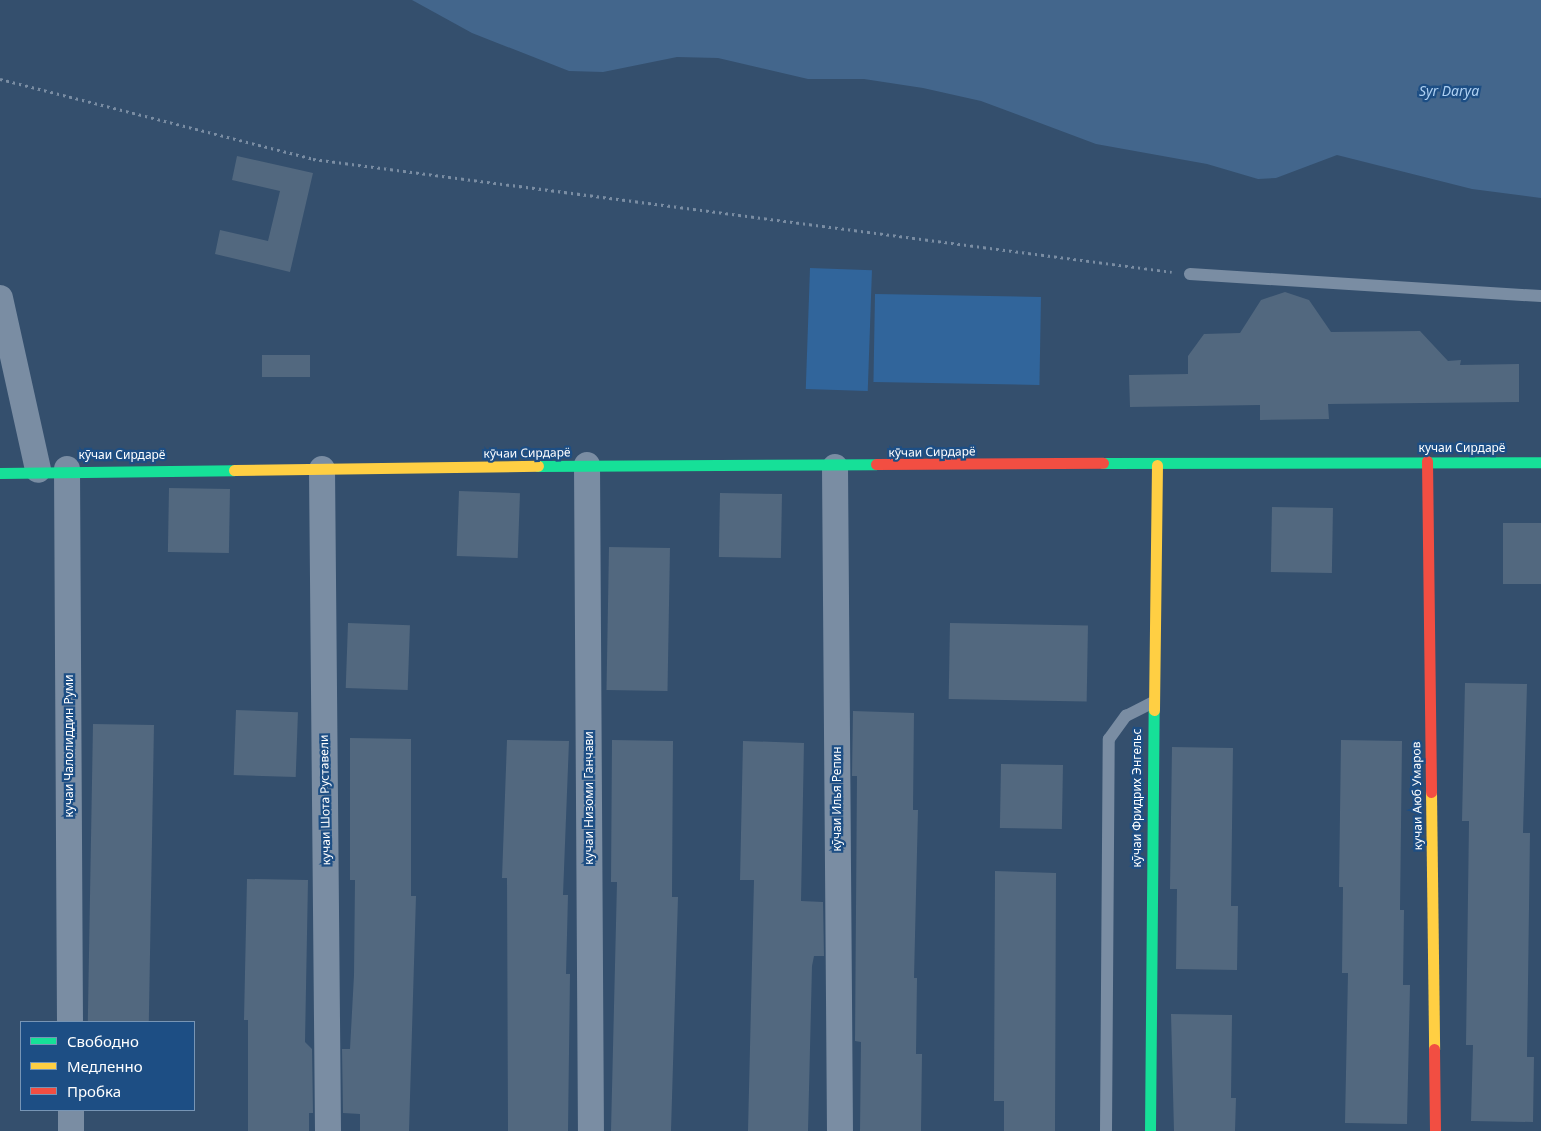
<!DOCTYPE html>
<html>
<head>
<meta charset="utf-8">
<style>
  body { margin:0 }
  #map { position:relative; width:1541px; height:1131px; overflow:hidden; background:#344f6d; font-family:"Noto Sans",sans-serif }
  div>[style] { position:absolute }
  .green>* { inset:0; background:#31659b; transform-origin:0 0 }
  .water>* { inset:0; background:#43668c }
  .building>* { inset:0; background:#52687f; transform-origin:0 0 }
  .path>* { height:3px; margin-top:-1.5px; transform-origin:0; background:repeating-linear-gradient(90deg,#7a8da3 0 2.5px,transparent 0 6.5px) }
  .lane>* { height:12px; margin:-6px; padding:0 6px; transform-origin:6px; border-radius:6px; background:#7a8da3 }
  .street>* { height:26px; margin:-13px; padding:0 13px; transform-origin:13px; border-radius:13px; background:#7a8da3 }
  .fast>* { height:11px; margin:-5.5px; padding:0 5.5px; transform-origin:5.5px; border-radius:5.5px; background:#16e098 }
  .slow>* { height:11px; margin:-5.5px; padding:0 5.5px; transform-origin:5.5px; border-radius:5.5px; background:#ffcf43 }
  .jam>* { height:11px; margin:-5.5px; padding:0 5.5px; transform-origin:5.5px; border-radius:5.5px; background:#f24e42 }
  span { translate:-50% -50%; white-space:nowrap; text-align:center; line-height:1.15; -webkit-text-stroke:4.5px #1d4e84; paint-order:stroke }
  .street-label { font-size:12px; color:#fff }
  .water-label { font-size:14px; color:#aed0f2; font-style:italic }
  .legend { position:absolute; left:20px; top:1021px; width:175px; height:90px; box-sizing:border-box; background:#1d4e84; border:1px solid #7795b5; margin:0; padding:6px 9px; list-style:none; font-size:15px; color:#fff }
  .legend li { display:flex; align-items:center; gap:10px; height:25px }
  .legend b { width:25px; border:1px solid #7795b5 }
</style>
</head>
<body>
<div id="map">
  <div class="green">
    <i style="left:810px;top:268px;width:62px;height:121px;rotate:2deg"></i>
    <i style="left:875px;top:294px;width:166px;height:88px;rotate:1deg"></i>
  </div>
  <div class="water">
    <i style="clip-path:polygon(412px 0,1541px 0,1541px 198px,1472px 189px,1337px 155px,1276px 178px,1258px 179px,1207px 164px,1096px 144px,981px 101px,923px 88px,864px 79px,808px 79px,718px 58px,677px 57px,603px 72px,569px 71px,472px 33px)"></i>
  </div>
  <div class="building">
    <i style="clip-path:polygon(237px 156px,313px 173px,290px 272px,215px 254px,220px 230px,268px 241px,280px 191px,232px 180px)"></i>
    <i style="clip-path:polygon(1285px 292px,1309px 300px,1331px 332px,1420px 331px,1448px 361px,1461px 360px,1460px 365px,1519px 364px,1519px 402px,1328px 404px,1329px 419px,1260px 420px,1260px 405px,1130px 407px,1129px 375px,1188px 374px,1188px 356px,1204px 334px,1240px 333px,1261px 300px)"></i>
    <i style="left:262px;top:355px;width:48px;height:22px"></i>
    <i style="left:169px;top:488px;width:61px;height:64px;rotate:1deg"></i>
    <i style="left:459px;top:491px;width:61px;height:65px;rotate:2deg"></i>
    <i style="left:720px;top:493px;width:62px;height:64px;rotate:1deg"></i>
    <i style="left:1272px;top:507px;width:61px;height:65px;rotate:1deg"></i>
    <i style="left:1503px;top:523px;width:38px;height:61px"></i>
    <i style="left:609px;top:547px;width:61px;height:143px;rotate:1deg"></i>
    <i style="left:348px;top:623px;width:62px;height:65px;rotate:2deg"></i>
    <i style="left:950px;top:623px;width:138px;height:76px;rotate:1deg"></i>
    <i style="clip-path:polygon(1465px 683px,1527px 684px,1523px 833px,1530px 833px,1527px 1057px,1534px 1057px,1533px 1122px,1471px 1121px,1473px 1045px,1466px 1045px,1469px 821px,1462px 821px)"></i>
    <i style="left:236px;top:710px;width:62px;height:65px;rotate:2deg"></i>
    <i style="clip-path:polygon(853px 711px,914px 713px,913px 810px,918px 810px,914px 978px,917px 978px,916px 1054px,922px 1054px,921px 1131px,860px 1131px,861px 1042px,855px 1041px,857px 776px,852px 776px)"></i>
    <i style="left:93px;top:724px;width:61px;height:298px;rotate:1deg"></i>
    <i style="clip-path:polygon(350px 738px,411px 739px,411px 896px,416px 896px,409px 1131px,360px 1131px,360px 1114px,343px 1113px,342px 1049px,350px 1049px,354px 975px,355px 880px,350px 880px)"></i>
    <i style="clip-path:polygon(507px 740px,569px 741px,563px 895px,568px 895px,566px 974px,570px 974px,568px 1131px,508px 1131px,507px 878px,502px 878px)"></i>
    <i style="clip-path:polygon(612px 740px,673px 741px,672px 897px,678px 897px,671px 1131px,611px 1131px,617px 882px,611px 882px)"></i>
    <i style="clip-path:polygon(1341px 740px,1402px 741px,1400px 910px,1404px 910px,1403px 985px,1410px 985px,1407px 1124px,1345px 1123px,1348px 973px,1342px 973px,1343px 887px,1339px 887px)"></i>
    <i style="clip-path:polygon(743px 741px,804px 743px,801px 901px,823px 902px,824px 956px,814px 956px,812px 966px,808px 1131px,748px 1131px,754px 880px,740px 880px)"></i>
    <i style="clip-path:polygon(1172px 747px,1233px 748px,1231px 906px,1238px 906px,1237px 970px,1176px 969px,1177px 889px,1170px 889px)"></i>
    <i style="left:1001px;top:764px;width:62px;height:64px;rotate:1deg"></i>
    <i style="clip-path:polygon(995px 871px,1056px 873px,1055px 1131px,1004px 1131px,1004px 1101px,994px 1101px)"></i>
    <i style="clip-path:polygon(247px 879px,308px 880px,305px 1042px,312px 1049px,313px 1113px,309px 1113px,309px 1131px,248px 1131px,248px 1020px,244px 1020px)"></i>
    <i style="clip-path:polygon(1171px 1014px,1232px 1015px,1231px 1098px,1236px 1098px,1235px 1131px,1174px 1131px)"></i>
  </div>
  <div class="path">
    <i style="left:0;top:79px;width:323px;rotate:14.3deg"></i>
    <i style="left:313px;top:159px;width:866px;rotate:7.49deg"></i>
  </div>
  <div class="lane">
    <i style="left:1190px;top:274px;width:352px;rotate:3.6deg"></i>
    <i style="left:1106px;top:1131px;width:392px;rotate:-89.6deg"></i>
    <i style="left:1109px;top:739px;width:29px;rotate:-54deg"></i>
    <i style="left:1126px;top:716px;width:29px;rotate:-27deg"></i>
  </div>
  <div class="street">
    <i style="left:0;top:298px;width:176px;rotate:77.5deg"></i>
    <i style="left:587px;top:465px;width:666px;rotate:89.66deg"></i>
    <i style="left:835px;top:467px;width:664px;rotate:89.57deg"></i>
    <i style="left:67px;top:469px;width:553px;rotate:89.69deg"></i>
    <i style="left:322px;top:469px;width:662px;rotate:89.48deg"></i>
    <i style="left:71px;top:1110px;width:21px;rotate:90deg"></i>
  </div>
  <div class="fast">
    <i style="left:1103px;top:463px;width:438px;rotate:-0.1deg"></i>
    <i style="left:538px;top:466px;width:338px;rotate:-0.3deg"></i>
    <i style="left:0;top:473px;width:234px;rotate:-0.7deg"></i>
    <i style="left:1150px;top:1131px;width:421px;rotate:-89.5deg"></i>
  </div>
  <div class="slow">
    <i style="left:234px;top:470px;width:304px;rotate:-0.8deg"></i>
    <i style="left:1154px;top:710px;width:245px;rotate:-89.3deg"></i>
    <i style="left:1431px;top:792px;width:257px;rotate:89.3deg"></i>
  </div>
  <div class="jam">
    <i style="left:1427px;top:461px;width:331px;rotate:89.3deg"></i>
    <i style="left:876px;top:464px;width:227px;rotate:-0.3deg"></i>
    <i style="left:1434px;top:1049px;width:82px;rotate:89.3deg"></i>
  </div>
  <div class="street-label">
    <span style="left:1462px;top:448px">кучаи Сирдарё</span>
    <span style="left:932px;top:452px;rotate:-1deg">кӯчаи Сирдарё</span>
    <span style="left:527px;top:453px;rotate:-1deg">кӯчаи Сирдарё</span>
    <span style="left:122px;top:455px">кӯчаи Сирдарё</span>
    <span style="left:69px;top:746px;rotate:-90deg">кучаи Чалолиддин Руми</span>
    <span style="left:1417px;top:796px;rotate:-91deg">кучаи Аюб Умаров</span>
    <span style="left:589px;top:798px;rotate:-90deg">кучаи Низоми Ганчави</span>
    <span style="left:1137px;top:798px;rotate:-90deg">кӯчаи Фридрих Энгельс</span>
    <span style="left:837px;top:799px;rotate:-90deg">кӯчаи Илья Репин</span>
    <span style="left:325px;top:800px;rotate:-91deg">кучаи Шота Руставели</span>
  </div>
  <div class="water-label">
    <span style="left:1449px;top:91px">Syr Darya</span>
  </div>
  <ul class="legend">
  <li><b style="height:6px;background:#16e098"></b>Свободно</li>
  <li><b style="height:6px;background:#ffcf43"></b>Медленно</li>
  <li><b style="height:6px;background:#f24e42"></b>Пробка</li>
  </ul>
</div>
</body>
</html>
